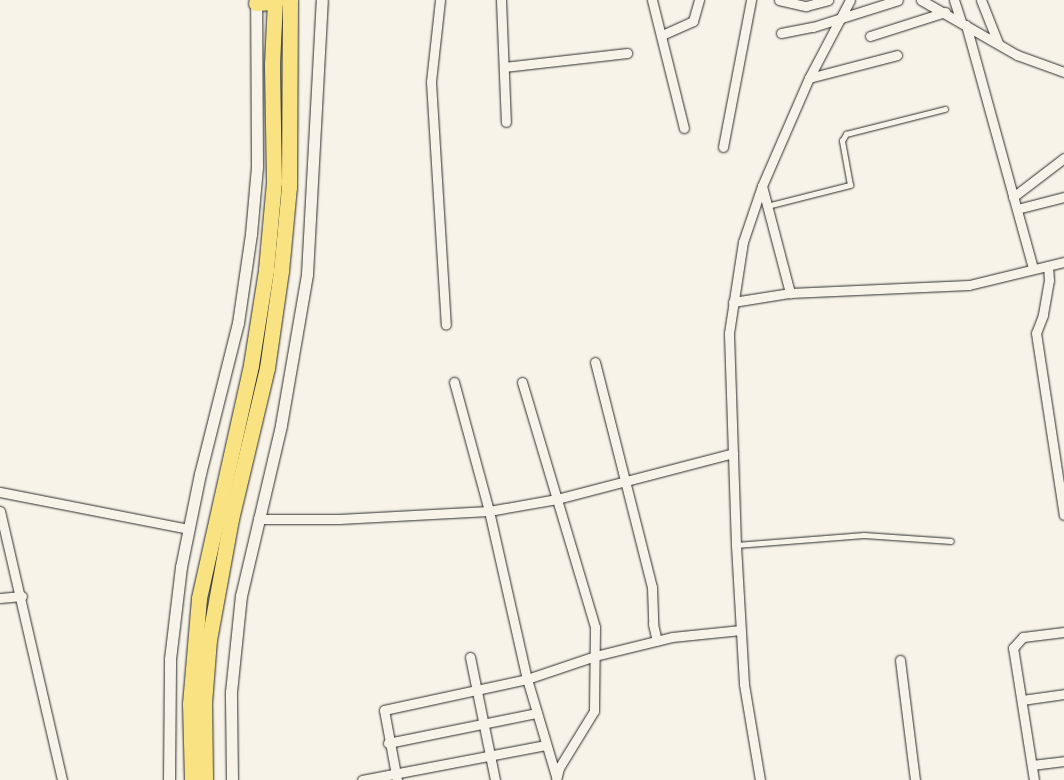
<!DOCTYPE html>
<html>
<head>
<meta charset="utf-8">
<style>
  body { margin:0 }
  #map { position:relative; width:1064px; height:780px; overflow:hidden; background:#f7f3e8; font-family:"Architects Daughter",sans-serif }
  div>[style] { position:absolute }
  .roads { filter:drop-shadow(0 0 1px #2b2b2b) drop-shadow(0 0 1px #2b2b2b) }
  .service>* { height:4.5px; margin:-2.25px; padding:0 2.25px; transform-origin:2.25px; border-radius:2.25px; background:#f7f3e8 }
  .minor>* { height:9px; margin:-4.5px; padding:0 4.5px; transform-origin:4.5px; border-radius:4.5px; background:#f7f3e8 }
  .tertiary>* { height:11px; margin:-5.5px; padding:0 5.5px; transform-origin:5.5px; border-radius:5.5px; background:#f7f3e8 }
  .trunk>* { height:15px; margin:-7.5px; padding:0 7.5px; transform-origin:7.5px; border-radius:7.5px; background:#f8e281 }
  span { translate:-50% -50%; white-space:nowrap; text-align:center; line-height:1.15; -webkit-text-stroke:4px #f7f3e8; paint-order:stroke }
</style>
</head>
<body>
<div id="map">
  <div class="roads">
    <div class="service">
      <i style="left:767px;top:206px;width:86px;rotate:-14.2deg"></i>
      <i style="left:850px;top:185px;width:45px;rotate:-100.3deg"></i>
      <i style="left:842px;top:141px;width:8px;rotate:-60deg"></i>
      <i style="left:846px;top:134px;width:102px;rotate:-14.2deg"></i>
      <i style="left:736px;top:545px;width:128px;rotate:-4.5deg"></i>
      <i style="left:864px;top:535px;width:87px;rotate:3.9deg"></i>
    </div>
    <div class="minor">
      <i style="left:440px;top:0;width:82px;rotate:96.3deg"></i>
      <i style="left:431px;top:82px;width:243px;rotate:86.5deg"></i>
      <i style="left:501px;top:0;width:122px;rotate:87.7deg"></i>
      <i style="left:652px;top:0;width:132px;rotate:76deg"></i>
      <i style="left:779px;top:0;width:28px;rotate:13deg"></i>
      <i style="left:806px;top:6px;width:23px;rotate:-15deg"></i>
      <i style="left:921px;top:0;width:111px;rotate:29.8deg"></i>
      <i style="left:1017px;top:55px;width:50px;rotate:19.9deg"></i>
      <i style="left:954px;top:0;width:22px;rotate:72deg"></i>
      <i style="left:981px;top:0;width:46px;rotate:68.4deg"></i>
      <i style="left:966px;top:25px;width:253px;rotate:74.6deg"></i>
      <i style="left:781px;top:33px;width:33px;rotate:-11deg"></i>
      <i style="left:813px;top:27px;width:89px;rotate:-17.6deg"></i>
      <i style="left:662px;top:35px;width:34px;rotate:-24deg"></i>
      <i style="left:693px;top:21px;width:22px;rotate:-74deg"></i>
      <i style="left:870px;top:36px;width:79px;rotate:-17.7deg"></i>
      <i style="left:504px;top:67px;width:124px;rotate:-6.5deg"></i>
      <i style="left:809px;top:78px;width:91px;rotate:-14.6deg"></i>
      <i style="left:723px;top:147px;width:150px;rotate:-79.2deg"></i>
      <i style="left:762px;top:186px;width:111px;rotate:75.3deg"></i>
      <i style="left:1013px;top:197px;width:64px;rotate:-37.4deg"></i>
      <i style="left:1017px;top:209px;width:49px;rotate:-14.3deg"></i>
      <i style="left:1048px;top:266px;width:14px;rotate:86deg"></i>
      <i style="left:1049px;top:280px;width:36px;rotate:100deg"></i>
      <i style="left:1043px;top:315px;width:19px;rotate:111deg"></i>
      <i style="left:1036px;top:333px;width:184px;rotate:81.3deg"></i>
      <i style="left:733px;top:302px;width:58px;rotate:-9deg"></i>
      <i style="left:790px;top:293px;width:179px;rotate:-2.6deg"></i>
      <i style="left:969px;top:285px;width:98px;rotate:-13.6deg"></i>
      <i style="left:595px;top:362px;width:232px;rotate:75.8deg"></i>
      <i style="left:652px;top:587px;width:37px;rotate:88deg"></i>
      <i style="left:653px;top:624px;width:17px;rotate:77deg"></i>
      <i style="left:454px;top:382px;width:134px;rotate:74.8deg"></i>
      <i style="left:489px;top:511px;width:172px;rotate:77.3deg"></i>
      <i style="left:527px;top:679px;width:101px;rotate:73.4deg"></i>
      <i style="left:522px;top:382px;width:256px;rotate:73.4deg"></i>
      <i style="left:595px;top:627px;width:84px;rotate:90.7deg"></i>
      <i style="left:594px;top:711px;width:67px;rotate:121.6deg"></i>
      <i style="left:559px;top:768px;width:12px;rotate:104deg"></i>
      <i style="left:0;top:492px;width:193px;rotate:11.1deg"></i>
      <i style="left:0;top:511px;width:276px;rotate:77deg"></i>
      <i style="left:258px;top:519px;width:81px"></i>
      <i style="left:339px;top:519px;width:150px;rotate:-3.1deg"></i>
      <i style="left:489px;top:511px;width:69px;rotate:-10deg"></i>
      <i style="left:557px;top:499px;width:182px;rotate:-14.6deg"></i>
      <i style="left:0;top:598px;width:22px;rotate:-5deg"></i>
      <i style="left:470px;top:657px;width:126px;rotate:78.5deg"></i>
      <i style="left:900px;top:660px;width:121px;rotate:82.9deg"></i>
      <i style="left:1022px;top:700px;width:42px;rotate:-8.1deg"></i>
      <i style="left:388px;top:743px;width:152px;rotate:-11.4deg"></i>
      <i style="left:1032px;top:765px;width:32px;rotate:-7deg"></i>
      <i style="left:362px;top:780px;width:187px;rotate:-10.8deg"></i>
      <i style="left:397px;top:780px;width:71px;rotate:-100.5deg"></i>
      <i style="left:384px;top:710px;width:146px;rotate:-12.2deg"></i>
      <i style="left:527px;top:679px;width:72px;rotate:-18.7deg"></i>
      <i style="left:595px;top:656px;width:79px;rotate:-13.9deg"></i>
      <i style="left:672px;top:637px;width:69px;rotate:-5.8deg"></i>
      <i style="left:760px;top:780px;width:97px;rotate:-99.5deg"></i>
      <i style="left:744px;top:684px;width:139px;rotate:-93.3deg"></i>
      <i style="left:736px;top:545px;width:212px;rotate:-91.9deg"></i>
      <i style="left:729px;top:333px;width:92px;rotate:-81.3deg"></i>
      <i style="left:743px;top:242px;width:59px;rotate:-71.3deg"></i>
      <i style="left:762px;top:186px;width:118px;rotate:-66.5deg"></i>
      <i style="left:809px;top:78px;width:88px;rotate:-62.3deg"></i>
      <i style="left:1034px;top:780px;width:134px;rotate:-99deg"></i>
      <i style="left:1013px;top:648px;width:15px;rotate:-48deg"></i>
      <i style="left:1023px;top:637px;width:41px;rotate:-7deg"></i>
    </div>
    <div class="tertiary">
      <i style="left:169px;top:780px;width:121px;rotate:-89.5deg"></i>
      <i style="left:170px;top:659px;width:93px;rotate:-83.2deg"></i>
      <i style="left:181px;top:567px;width:95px;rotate:-78.5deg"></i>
      <i style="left:200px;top:474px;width:156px;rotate:-75.9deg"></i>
      <i style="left:238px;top:323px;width:90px;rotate:-81.7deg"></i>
      <i style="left:251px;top:234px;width:67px;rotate:-84.9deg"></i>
      <i style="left:257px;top:167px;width:167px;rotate:-90.3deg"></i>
      <i style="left:232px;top:780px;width:88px;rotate:-90.7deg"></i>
      <i style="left:231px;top:692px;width:97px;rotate:-84.1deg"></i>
      <i style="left:241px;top:596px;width:176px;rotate:-76.8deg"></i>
      <i style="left:281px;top:425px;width:153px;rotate:-80.2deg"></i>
      <i style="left:307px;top:274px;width:274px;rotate:-86.9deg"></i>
    </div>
    <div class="trunk">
      <i style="left:256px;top:3px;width:19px;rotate:-3deg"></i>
      <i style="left:192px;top:780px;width:76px;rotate:-91.5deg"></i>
      <i style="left:190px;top:704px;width:106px;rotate:-85.1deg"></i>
      <i style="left:199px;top:598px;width:239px;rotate:-77.4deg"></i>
      <i style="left:251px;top:365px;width:96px;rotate:-81deg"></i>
      <i style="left:266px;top:270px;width:88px;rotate:-84.8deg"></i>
      <i style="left:274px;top:182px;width:118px;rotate:-91deg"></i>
      <i style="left:272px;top:64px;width:64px;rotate:-87.3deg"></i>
      <i style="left:205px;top:780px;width:77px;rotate:-90.7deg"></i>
      <i style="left:204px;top:703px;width:63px;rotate:-85.5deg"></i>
      <i style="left:209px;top:640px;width:123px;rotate:-79.7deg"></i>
      <i style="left:231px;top:519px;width:155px;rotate:-76.6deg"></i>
      <i style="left:267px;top:368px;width:98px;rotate:-81.8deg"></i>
      <i style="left:281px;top:271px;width:84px;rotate:-84.6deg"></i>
      <i style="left:289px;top:187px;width:187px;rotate:-89.7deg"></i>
    </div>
  </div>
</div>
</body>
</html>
